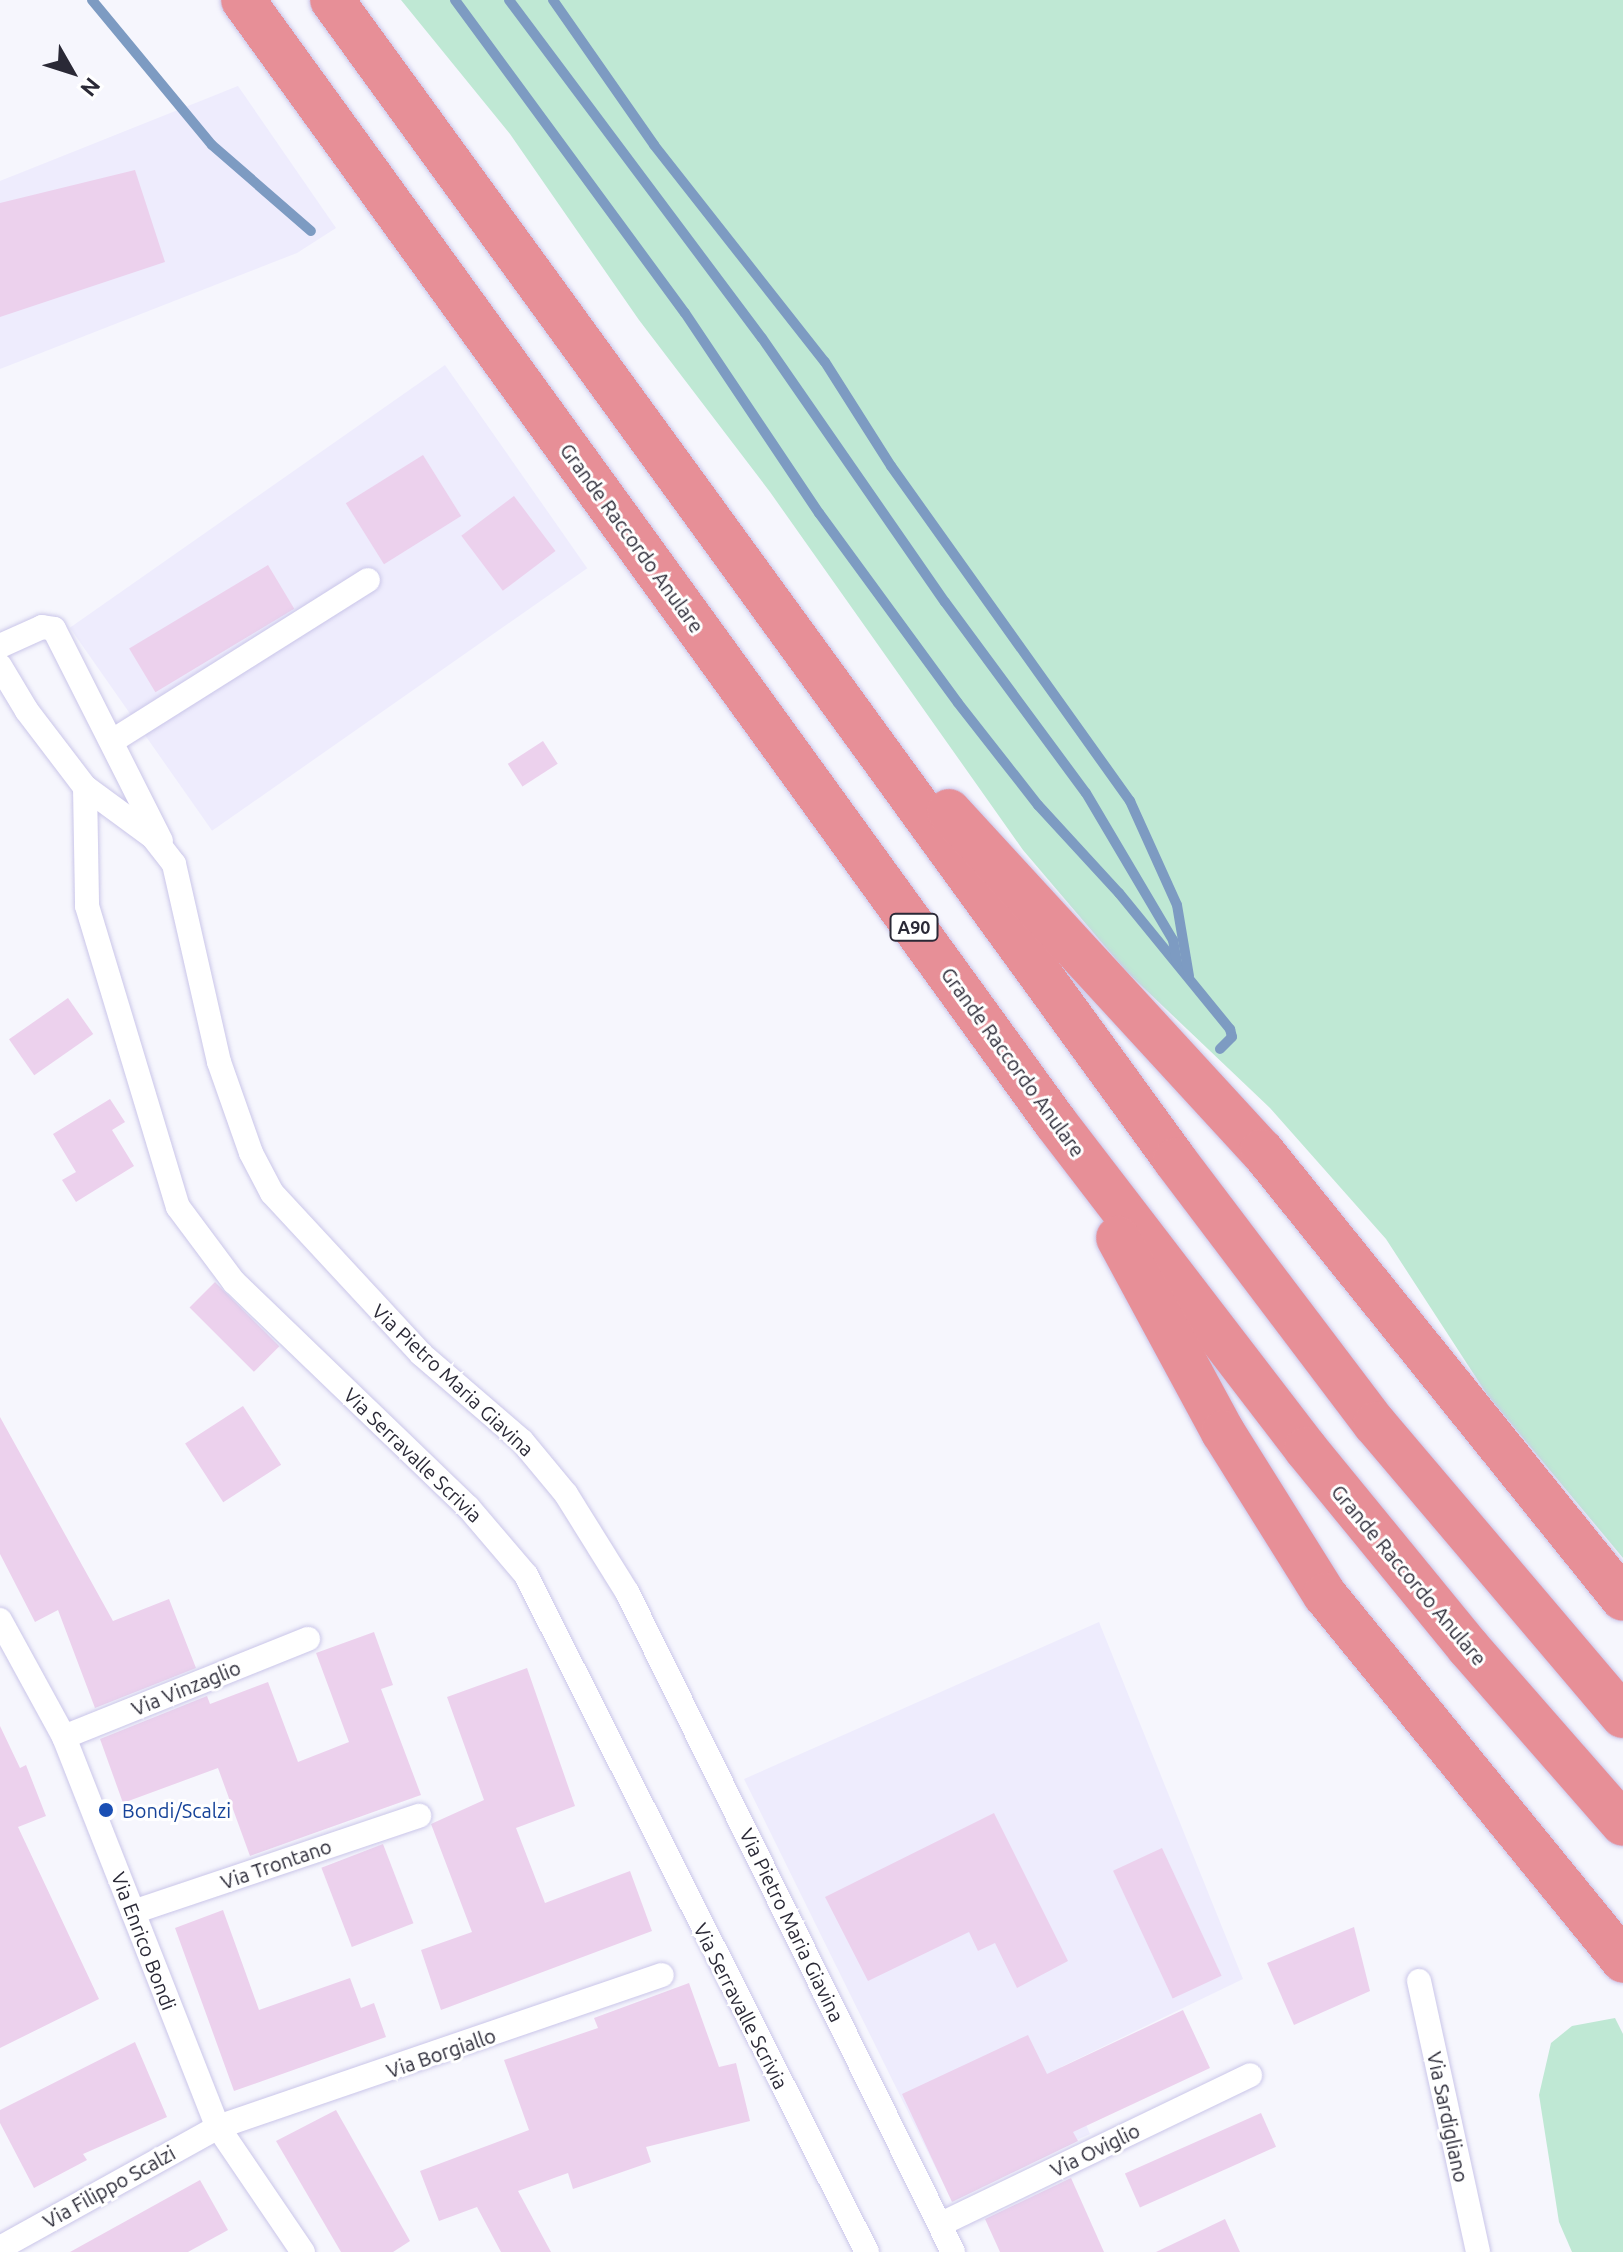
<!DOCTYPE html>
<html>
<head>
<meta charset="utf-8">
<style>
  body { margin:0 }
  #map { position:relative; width:1623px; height:2252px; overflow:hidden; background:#f6f6fd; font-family:Ubuntu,sans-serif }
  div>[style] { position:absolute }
  .built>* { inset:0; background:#eeecfd; transform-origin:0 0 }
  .green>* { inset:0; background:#bfe8d4 }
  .stream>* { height:10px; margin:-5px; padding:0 5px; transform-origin:5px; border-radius:5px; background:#7d9bc2 }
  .building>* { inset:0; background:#ecd1ed; transform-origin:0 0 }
  .roads { filter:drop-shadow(0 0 2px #cac6e9) drop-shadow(0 0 2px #cac6e9) }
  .street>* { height:24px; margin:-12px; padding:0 12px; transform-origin:12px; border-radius:12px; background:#fff }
  .highway>* { height:44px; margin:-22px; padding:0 22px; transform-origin:22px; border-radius:22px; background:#e78f97 }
  .dots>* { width:22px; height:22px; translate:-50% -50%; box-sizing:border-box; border:4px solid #fff; border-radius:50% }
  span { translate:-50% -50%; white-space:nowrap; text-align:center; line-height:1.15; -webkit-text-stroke:6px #fff; paint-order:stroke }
  .shield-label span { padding:2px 6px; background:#fff; border:2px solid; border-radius:6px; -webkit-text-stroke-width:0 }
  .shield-label { font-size:18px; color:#2a2936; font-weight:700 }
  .street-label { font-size:20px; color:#2a2936 }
  .transit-label { font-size:20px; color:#164399 }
  .left { translate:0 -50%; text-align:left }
  .north { position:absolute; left:32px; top:32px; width:80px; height:80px; -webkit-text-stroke:6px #fff; paint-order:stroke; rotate:129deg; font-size:22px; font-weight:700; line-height:32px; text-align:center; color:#2a2936 }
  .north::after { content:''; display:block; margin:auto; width:28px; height:36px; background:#2a2936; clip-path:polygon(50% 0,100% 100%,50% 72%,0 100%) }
</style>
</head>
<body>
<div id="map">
  <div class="built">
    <i style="clip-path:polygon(238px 86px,336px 228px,297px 253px,0 369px,0 181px)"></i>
    <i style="left:445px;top:365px;width:248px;height:458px;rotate:55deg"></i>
    <i style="clip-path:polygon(1099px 1622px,1243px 1979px,1061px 2067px,1090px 2134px,950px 2197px,744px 1779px)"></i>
  </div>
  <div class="green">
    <i style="clip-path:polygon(401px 0,1623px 0,1623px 1558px,1488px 1396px,1386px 1239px,1270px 1108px,1126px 971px,1023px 850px,770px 492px,639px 320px,510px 134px)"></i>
    <i style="clip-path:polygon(1615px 2018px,1623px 2034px,1623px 2252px,1572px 2252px,1559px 2222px,1539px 2095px,1551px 2043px,1572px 2026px)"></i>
  </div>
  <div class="stream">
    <i style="left:92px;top:0;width:188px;rotate:50.4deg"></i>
    <i style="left:212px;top:145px;width:131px;rotate:41deg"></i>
    <i style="left:455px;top:0;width:388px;rotate:53.7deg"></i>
    <i style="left:685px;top:313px;width:241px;rotate:56.2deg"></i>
    <i style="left:819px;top:513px;width:235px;rotate:53.8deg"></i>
    <i style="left:958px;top:703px;width:130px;rotate:51.9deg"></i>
    <i style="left:1038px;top:805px;width:120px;rotate:47.4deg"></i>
    <i style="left:1119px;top:893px;width:176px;rotate:50.8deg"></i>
    <i style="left:1230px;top:1029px;width:8px;rotate:76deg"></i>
    <i style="left:1232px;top:1037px;width:17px;rotate:135deg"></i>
    <i style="left:509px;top:0;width:422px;rotate:53.2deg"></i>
    <i style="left:762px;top:338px;width:321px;rotate:55.3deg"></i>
    <i style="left:945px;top:602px;width:237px;rotate:53.6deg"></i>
    <i style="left:1086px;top:793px;width:171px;rotate:59.4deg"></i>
    <i style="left:1173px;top:940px;width:23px;rotate:80deg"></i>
    <i style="left:553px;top:0;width:177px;rotate:55.1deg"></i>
    <i style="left:654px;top:145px;width:276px;rotate:51.8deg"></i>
    <i style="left:825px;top:362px;width:123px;rotate:57.6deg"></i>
    <i style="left:891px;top:466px;width:412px;rotate:54.5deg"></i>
    <i style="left:1130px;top:801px;width:114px;rotate:65.7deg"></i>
    <i style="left:1177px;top:905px;width:72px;rotate:80.4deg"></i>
  </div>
  <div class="building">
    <i style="clip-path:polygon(135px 170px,165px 262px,0 317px,0 203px)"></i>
    <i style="left:423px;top:455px;width:72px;height:91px;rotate:58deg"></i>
    <i style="left:514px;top:496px;width:69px;height:66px;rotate:53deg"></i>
    <i style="left:268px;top:565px;width:51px;height:162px;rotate:59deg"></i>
    <i style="left:543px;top:741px;width:27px;height:42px;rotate:57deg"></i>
    <i style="left:68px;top:998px;width:44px;height:72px;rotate:55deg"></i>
    <i style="clip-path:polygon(110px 1099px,125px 1122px,112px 1130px,134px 1166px,76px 1202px,62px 1180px,76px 1172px,53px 1134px)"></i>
    <i style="left:215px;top:1282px;width:91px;height:36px;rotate:45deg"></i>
    <i style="left:243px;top:1406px;width:70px;height:69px;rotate:57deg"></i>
    <i style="clip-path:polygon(0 1417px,113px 1621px,169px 1599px,196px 1668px,95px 1708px,58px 1610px,35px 1622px,0 1554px)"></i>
    <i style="clip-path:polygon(374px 1632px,393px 1685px,381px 1689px,421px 1795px,250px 1856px,218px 1768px,123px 1803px,100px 1739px,207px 1696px,210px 1704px,268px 1682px,298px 1762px,349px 1742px,316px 1653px)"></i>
    <i style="clip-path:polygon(527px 1668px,575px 1806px,516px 1828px,545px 1903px,630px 1871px,652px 1931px,441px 2010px,421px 1950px,472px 1932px,431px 1824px,484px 1800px,447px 1697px)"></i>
    <i style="clip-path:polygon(0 1726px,20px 1768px,26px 1765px,46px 1816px,18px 1827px,99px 1999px,0 2048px)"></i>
    <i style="clip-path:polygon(994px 1813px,1068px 1961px,1017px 1988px,995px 1943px,978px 1951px,969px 1932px,868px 1981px,825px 1897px)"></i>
    <i style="left:383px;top:1844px;width:85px;height:66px;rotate:69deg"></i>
    <i style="left:1162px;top:1848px;width:141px;height:54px;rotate:65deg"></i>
    <i style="clip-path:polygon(223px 1910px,259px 2010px,350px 1978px,361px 2008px,374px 2003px,386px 2037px,234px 2091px,175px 1928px)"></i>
    <i style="clip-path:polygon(1354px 1927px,1370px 1991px,1294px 2025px,1267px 1963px)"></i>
    <i style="clip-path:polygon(689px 1983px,719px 2067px,736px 2063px,750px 2121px,646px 2147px,651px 2162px,573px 2189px,568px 2173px,518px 2191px,551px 2252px,501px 2252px,477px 2207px,439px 2221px,420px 2171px,529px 2130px,504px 2060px,598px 2028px,594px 2018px)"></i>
    <i style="clip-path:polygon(1183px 2010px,1210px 2068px,1073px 2132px,1078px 2141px,952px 2202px,902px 2094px,1028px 2035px,1047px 2074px)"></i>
    <i style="clip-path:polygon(135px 2042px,167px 2117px,83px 2154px,87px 2160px,34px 2188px,0 2123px,0 2110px)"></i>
    <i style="clip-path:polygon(336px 2110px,410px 2241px,393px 2252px,341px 2252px,276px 2141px)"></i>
    <i style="left:1261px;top:2113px;width:37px;height:149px;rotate:66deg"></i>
    <i style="clip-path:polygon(1071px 2178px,1104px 2252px,1000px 2252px,985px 2219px)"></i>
    <i style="clip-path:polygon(200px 2180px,228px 2230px,188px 2252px,70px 2252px)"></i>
    <i style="clip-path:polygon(1225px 2219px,1240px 2252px,1156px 2252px)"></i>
  </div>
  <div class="roads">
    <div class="street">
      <i style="left:0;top:646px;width:46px;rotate:-24.3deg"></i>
      <i style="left:42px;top:627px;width:12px;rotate:9deg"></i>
      <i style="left:54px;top:629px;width:237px;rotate:63.2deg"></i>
      <i style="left:0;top:666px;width:52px;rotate:59deg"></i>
      <i style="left:27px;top:711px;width:96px;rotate:52.7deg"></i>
      <i style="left:85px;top:787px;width:119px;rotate:89deg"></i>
      <i style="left:87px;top:906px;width:314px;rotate:73.2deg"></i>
      <i style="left:178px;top:1207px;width:94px;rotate:53.3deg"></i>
      <i style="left:234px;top:1282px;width:325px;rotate:43.9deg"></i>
      <i style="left:468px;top:1507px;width:89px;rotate:49.5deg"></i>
      <i style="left:526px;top:1575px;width:758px;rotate:63.27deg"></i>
      <i style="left:114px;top:740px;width:300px;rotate:-32.2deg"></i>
      <i style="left:85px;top:787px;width:84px;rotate:36.3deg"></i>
      <i style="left:153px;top:837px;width:34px;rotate:52deg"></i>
      <i style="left:174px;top:864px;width:203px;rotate:77.2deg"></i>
      <i style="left:219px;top:1062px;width:96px;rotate:70.6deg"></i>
      <i style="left:251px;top:1153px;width:45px;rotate:62.3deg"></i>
      <i style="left:272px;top:1193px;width:219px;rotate:47.2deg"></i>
      <i style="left:421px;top:1354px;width:133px;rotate:40.7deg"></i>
      <i style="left:522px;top:1441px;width:69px;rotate:50.3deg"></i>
      <i style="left:566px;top:1494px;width:115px;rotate:58.1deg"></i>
      <i style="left:627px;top:1592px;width:736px;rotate:63.71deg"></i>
      <i style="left:0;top:1620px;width:133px;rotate:61.3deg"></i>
      <i style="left:64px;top:1737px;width:419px;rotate:68.5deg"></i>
      <i style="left:218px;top:2127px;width:151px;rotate:55.8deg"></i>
      <i style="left:64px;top:1737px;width:263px;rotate:-21.9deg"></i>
      <i style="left:133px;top:1912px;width:302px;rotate:-18.6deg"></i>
      <i style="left:1419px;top:1981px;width:277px;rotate:77.7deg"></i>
      <i style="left:941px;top:2224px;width:343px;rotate:-25.7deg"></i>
      <i style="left:0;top:2248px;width:249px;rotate:-29deg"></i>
      <i style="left:218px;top:2127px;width:469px;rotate:-18.9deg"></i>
    </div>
    <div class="highway">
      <i style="left:243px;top:0;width:1386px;rotate:54.1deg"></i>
      <i style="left:1056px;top:1123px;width:411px;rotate:52.5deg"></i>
      <i style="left:1306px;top:1449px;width:256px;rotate:50.7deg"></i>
      <i style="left:1468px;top:1647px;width:235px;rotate:48.8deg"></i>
      <i style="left:332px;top:0;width:1434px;rotate:53.99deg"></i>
      <i style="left:1175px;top:1160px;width:331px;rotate:52.9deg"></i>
      <i style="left:1375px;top:1424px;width:383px;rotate:49.7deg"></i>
      <i style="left:949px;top:811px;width:462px;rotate:47.4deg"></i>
      <i style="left:1262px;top:1151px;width:575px;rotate:51.14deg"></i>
      <i style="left:1118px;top:1238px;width:221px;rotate:61.6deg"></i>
      <i style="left:1223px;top:1432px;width:192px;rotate:58deg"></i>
      <i style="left:1325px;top:1595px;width:472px;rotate:50.8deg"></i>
    </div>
  </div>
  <div class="dots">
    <i style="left:106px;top:1810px;background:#1a4fb4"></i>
  </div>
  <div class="shield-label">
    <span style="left:914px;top:927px">A90</span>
  </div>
  <div class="street-label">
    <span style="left:632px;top:538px;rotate:54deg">Grande Raccordo Anulare</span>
    <span style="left:1013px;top:1062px;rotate:54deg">Grande Raccordo Anulare</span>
    <span style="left:453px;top:1380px;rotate:43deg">Via Pietro Maria Giavina</span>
    <span style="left:413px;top:1455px;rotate:44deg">Via Serravalle Scrivia</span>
    <span style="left:1409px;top:1575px;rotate:50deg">Grande Raccordo Anulare</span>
    <span style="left:186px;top:1688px;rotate:-22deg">Via Vinzaglio</span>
    <span style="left:276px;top:1864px;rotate:-19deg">Via Trontano</span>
    <span style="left:792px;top:1925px;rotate:64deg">Via Pietro Maria Giavina</span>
    <span style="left:144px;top:1941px;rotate:69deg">Via Enrico Bondi</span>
    <span style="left:741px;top:2006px;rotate:63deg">Via Serravalle Scrivia</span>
    <span style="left:441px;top:2053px;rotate:-19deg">Via Borgiallo</span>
    <span style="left:1448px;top:2117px;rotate:78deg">Via Sardigliano</span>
    <span style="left:1095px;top:2150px;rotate:-26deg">Via Oviglio</span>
    <span style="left:109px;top:2187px;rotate:-29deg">Via Filippo Scalzi</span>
  </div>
  <div class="transit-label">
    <span class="left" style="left:122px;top:1810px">Bondi/Scalzi</span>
  </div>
  <div class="north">N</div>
</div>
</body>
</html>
